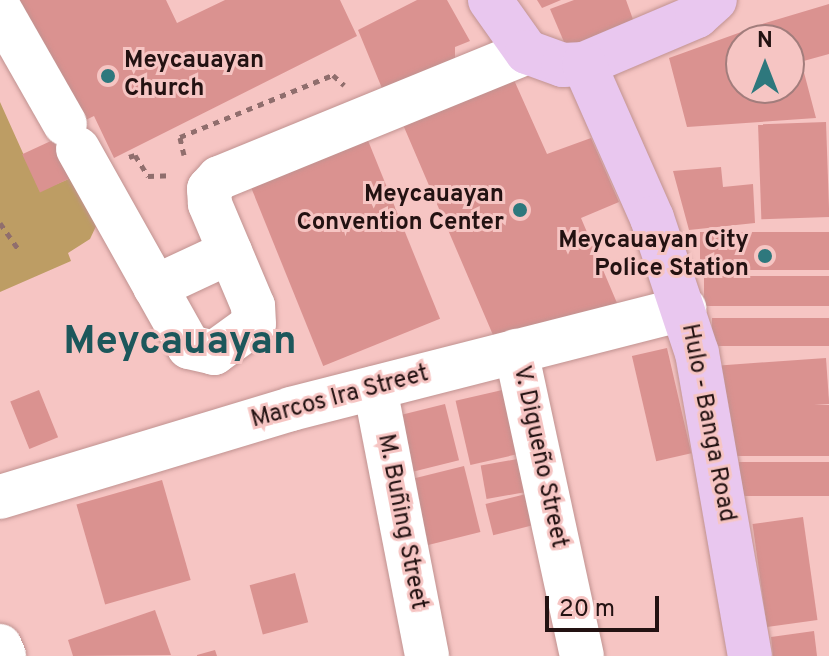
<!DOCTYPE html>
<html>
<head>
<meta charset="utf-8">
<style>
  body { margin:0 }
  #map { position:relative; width:829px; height:656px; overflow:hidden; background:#f6c5c3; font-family:Overpass,sans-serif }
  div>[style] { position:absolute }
  .green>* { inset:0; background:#bd9d64 }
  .building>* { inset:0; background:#da9290; transform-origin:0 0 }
  .path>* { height:5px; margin-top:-2.5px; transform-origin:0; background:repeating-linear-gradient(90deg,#906e6d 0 6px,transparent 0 12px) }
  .roads { filter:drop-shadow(0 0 2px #c09290) drop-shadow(0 0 2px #c09290) }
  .minor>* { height:44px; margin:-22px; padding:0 22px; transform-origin:22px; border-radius:22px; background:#fff }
  .major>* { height:44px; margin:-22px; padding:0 22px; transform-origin:22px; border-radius:22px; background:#e9c7ef }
  .dots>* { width:22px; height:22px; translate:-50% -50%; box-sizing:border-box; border:4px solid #f6c5c3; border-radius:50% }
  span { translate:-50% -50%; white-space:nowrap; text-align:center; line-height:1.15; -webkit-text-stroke:6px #f6c5c3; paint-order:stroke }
  .poi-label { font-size:24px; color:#231212; font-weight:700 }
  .left { translate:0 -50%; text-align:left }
  .right { translate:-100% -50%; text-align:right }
  .street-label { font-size:24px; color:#231212 }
  .town-label { font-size:40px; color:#1c575b; font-weight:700 }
  .north { position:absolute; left:725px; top:24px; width:80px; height:80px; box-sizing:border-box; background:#f6c5c3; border:2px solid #a27d7c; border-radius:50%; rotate:0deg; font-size:22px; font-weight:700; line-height:32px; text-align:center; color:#231212 }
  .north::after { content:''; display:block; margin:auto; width:28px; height:36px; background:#2e787d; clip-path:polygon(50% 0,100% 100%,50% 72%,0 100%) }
  .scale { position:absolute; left:545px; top:596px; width:114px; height:36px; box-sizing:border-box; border:4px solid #231212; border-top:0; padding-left:10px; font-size:24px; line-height:28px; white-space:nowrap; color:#231212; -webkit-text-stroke:6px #f6c5c3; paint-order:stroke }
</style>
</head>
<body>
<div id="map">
  <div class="green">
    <i style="clip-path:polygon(0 102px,40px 191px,71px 178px,98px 222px,90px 239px,68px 253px,71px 261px,0 292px)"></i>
  </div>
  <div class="building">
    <i style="clip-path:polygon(9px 0,166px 0,177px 23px,225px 0,340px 0,357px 36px,114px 158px,94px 116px,71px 127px)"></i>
    <i style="clip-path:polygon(417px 0,447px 0,470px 41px,455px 47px,455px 59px,386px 98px,358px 30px)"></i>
    <i style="clip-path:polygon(537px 0,561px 0,542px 8px)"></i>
    <i style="clip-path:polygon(574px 0,626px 0,635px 25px,567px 49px,550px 9px)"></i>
    <i style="clip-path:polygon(829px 4px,829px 54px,789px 65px,789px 40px,754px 40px,749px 28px)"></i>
    <i style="clip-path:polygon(744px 31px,748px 40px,741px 40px,741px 88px,789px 88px,789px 69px,802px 65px,816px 118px,687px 127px,669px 58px)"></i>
    <i style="clip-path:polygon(510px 71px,547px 154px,591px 138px,619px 202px,581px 218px,617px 303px,496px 342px,398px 113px)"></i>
    <i style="left:826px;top:122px;width:95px;height:68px;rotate:88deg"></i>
    <i style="left:367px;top:138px;width:195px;height:126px;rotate:68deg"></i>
    <i style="left:53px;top:140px;width:42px;height:34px;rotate:65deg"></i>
    <i style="clip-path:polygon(721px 167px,723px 187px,753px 184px,755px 223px,689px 230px,673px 171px)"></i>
    <i style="left:829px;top:232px;width:38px;height:129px;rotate:90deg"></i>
    <i style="left:829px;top:276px;width:30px;height:125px;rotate:90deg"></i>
    <i style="left:829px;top:318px;width:28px;height:117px;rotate:90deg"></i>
    <i style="left:667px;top:348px;width:108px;height:36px;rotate:77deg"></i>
    <i style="left:826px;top:358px;width:46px;height:110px;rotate:86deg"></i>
    <i style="left:515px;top:387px;width:66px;height:61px;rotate:77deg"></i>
    <i style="left:39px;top:390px;width:51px;height:31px;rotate:68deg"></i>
    <i style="left:445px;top:404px;width:58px;height:58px;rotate:76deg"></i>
    <i style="left:829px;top:405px;width:51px;height:102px;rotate:90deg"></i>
    <i style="left:523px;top:458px;width:34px;height:43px;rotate:80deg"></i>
    <i style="left:829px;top:462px;width:34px;height:90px;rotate:90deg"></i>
    <i style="left:464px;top:466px;width:68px;height:58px;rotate:76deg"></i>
    <i style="left:162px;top:480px;width:104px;height:89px;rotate:74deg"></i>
    <i style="left:534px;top:492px;width:32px;height:50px;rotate:76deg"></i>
    <i style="left:803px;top:517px;width:104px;height:51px;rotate:82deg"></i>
    <i style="left:295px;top:573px;width:51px;height:47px;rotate:75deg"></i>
    <i style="clip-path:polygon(155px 610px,171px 655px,73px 656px,68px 640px)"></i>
    <i style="clip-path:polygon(814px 631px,817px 656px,773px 656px,771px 637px)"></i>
    <i style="clip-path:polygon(215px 650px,217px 656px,197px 656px,197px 655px)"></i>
  </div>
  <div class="path">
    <i style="left:184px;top:155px;width:18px;rotate:-103deg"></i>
    <i style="left:180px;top:137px;width:165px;rotate:-22.1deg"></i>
    <i style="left:333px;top:75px;width:15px;rotate:42deg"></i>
    <i style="left:129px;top:157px;width:6px;rotate:-18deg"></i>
    <i style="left:135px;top:155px;width:25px;rotate:58deg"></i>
    <i style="left:148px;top:176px;width:23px;rotate:-2deg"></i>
    <i style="left:0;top:223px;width:35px;rotate:55deg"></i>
  </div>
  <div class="roads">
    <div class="minor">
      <i style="left:0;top:10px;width:131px;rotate:60.3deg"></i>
      <i style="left:78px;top:149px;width:227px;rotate:60.7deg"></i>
      <i style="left:189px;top:347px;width:26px;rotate:13deg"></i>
      <i style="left:214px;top:353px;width:49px;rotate:-35.9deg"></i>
      <i style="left:254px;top:324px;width:18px;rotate:-93deg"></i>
      <i style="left:253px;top:306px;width:111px;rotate:-112.9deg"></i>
      <i style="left:210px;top:204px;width:15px;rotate:-94deg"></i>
      <i style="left:209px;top:189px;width:15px;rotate:-48deg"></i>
      <i style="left:219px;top:178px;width:333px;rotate:-22.2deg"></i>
      <i style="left:155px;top:287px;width:83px;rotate:-25deg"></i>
      <i style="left:516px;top:351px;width:312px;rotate:77.8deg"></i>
      <i style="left:375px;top:388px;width:273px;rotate:79deg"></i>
      <i style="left:0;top:497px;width:304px;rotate:-16.8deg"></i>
      <i style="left:291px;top:409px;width:406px;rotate:-14.3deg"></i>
      <i style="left:0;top:646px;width:11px;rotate:68deg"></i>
    </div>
    <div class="major">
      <i style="left:490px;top:0;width:64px;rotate:54.6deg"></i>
      <i style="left:527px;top:52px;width:38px;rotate:20deg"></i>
      <i style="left:563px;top:65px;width:21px;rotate:-3deg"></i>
      <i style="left:584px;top:64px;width:123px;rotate:-23deg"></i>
      <i style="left:697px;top:16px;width:24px;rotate:-42deg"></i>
      <i style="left:584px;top:64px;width:168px;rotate:66.2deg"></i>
      <i style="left:652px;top:218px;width:142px;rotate:71.6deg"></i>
      <i style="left:697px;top:353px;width:308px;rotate:80.1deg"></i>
    </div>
  </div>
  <div class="dots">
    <i style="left:108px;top:76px;background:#2e787d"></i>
    <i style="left:520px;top:210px;background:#2e787d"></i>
    <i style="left:765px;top:256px;background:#2e787d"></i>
  </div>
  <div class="poi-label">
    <span class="left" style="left:124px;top:76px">Meycauayan<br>Church</span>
    <span class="right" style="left:504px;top:210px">Meycauayan<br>Convention Center</span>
    <span class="right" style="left:749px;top:256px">Meycauayan City<br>Police Station</span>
  </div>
  <div class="street-label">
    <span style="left:340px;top:398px;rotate:-15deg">Marcos Ira Street</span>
    <span style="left:707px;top:423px;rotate:79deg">Hulo - Banga Road</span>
    <span style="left:539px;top:457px;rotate:78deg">V. Digueño Street</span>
    <span style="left:401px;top:522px;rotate:79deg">M. Buñing Street</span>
  </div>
  <div class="town-label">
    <span style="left:180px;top:343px">Meycauayan</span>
  </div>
  <div class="north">N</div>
  <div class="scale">20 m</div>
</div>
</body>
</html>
